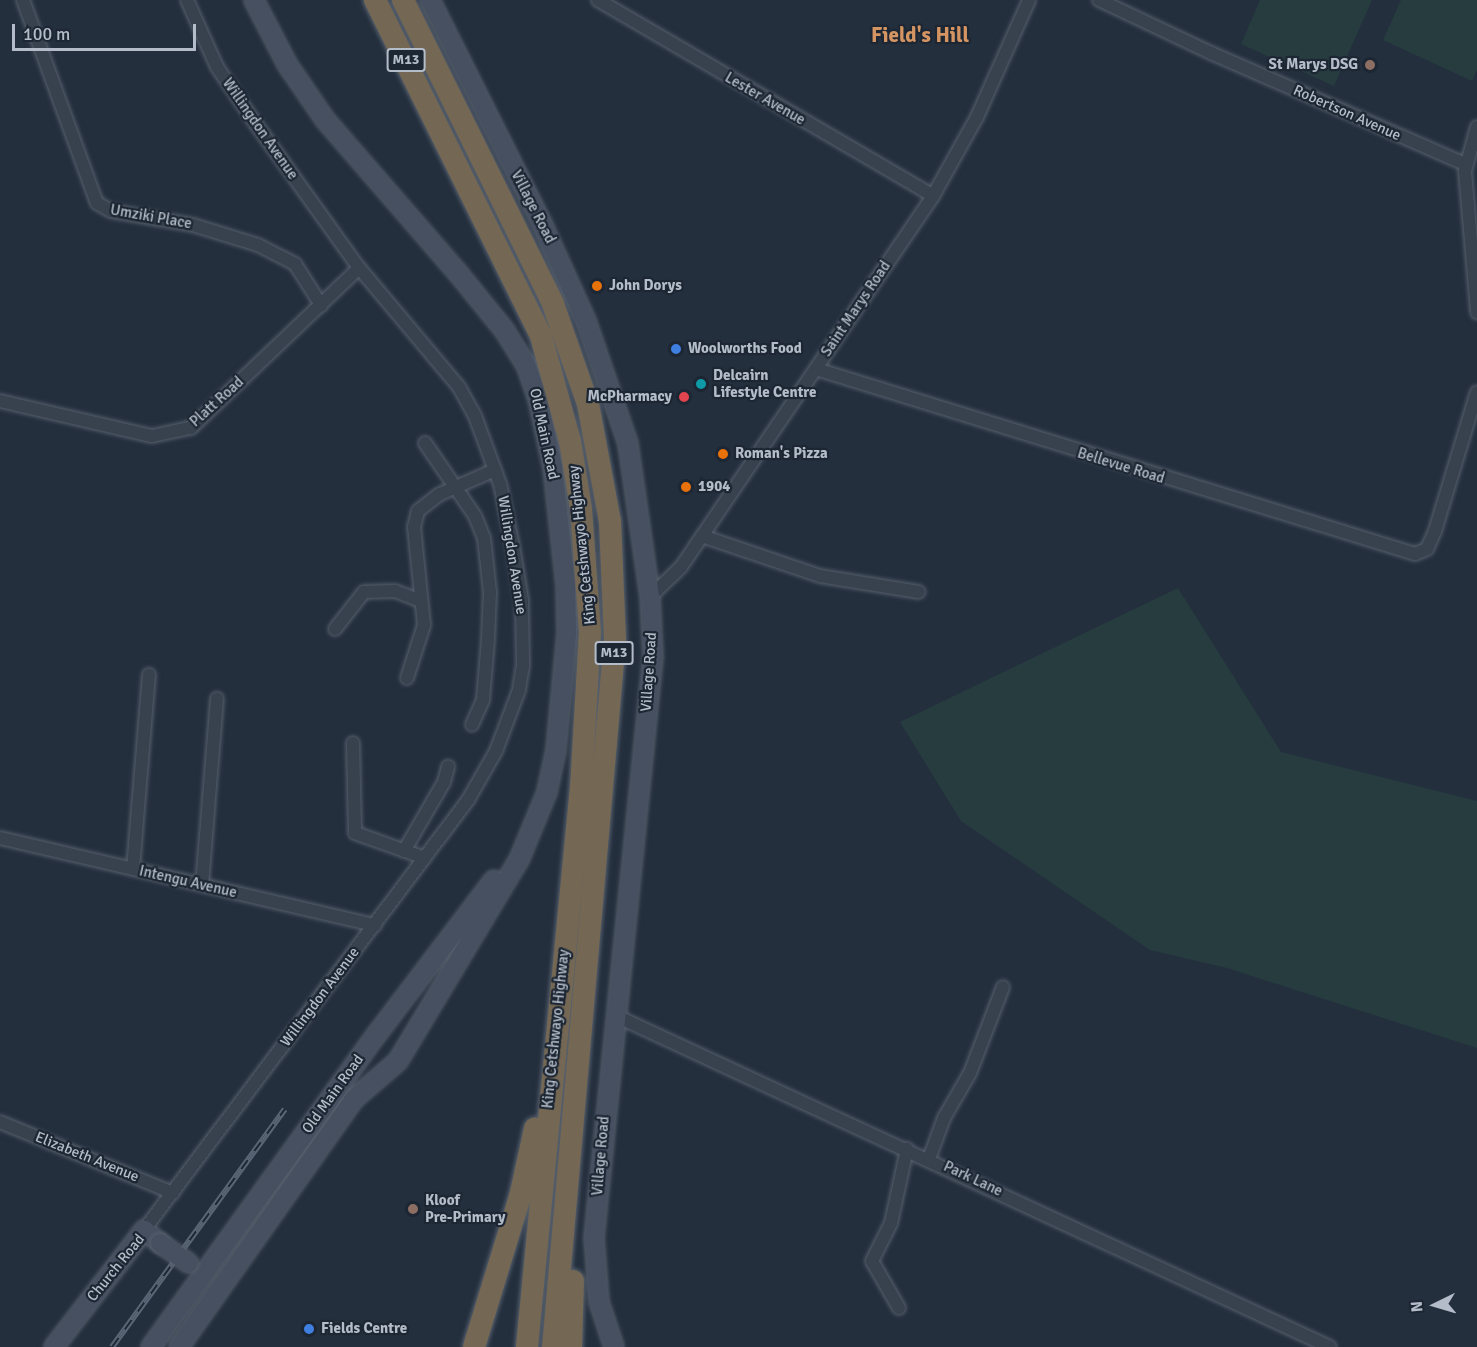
<!DOCTYPE html>
<html>
<head>
<meta charset="utf-8">
<style>
  body { margin:0 }
  #map { position:relative; width:1477px; height:1347px; overflow:hidden; background:#242f3e; font-family:Signika,sans-serif }
  div>[style] { position:absolute }
  .green>* { inset:0; background:#263c3f }
  .roads { filter:drop-shadow(0 0 2px #565f6c) drop-shadow(0 0 2px #565f6c) }
  .street>* { height:12px; margin:-6px; padding:0 6px; transform-origin:6px; border-radius:6px; background:#38414e }
  .secondary>* { height:18px; margin:-9px; padding:0 9px; transform-origin:9px; border-radius:9px; background:#465061 }
  .highway>* { height:22px; margin:-11px; padding:0 11px; transform-origin:11px; border-radius:11px; background:#746855 }
  .rail>* { height:6px; margin-top:-3px; transform-origin:0; background:repeating-linear-gradient(90deg,#1d2633 0 11px,#5a6575 0 22px); box-sizing:border-box; border-block:2px solid #5a6575 }
  .bridges { filter:drop-shadow(0 0 2px #565f6c) drop-shadow(0 0 2px #565f6c) }
  .secondary-bridge>* { height:18px; margin:-9px; padding:0 9px; transform-origin:9px; border-radius:9px; background:#465061 }
  .dots>* { width:16px; height:16px; translate:-50% -50%; box-sizing:border-box; border:3px solid #1d2633; border-radius:50% }
  span { translate:-50% -50%; white-space:nowrap; text-align:center; line-height:1.15; -webkit-text-stroke:4.5px #1d2633; paint-order:stroke }
  .shield-label span { padding:2px 4px; background:#1d2633; border:2px solid; border-radius:4px; -webkit-text-stroke-width:0 }
  .shield-label { font-size:14px; color:#b4bcc9; font-weight:700 }
  .poi-label { font-size:15px; color:#b4bcc9; font-weight:700 }
  .right { translate:-100% -50%; text-align:right }
  .left { translate:0 -50%; text-align:left }
  .street-label { font-size:15px; color:#b4bcc9 }
  .district-label { font-size:21px; color:#d59563; font-weight:700 }
  .north { position:absolute; left:1405px; top:1275px; width:60px; height:60px; -webkit-text-stroke:4px #1d2633; paint-order:stroke; rotate:265deg; font-size:16px; font-weight:700; line-height:24px; text-align:center; color:#b4bcc9 }
  .north::after { content:''; display:block; margin:auto; width:21px; height:27px; background:#b4bcc9; clip-path:polygon(50% 0,100% 100%,50% 72%,0 100%) }
  .scale { position:absolute; left:12px; top:24px; width:184px; height:27px; box-sizing:border-box; border:3px solid #b4bcc9; border-top:0; padding-left:8px; font-size:18px; line-height:21px; white-space:nowrap; color:#b4bcc9; -webkit-text-stroke:4px #1d2633; paint-order:stroke }
</style>
</head>
<body>
<div id="map">
  <div class="green">
    <i style="clip-path:polygon(1260px 0,1372px 0,1334px 86px,1241px 44px)"></i>
    <i style="clip-path:polygon(1401px 0,1477px 0,1477px 70px,1472px 81px,1383px 40px)"></i>
    <i style="clip-path:polygon(1178px 588px,1281px 752px,1477px 801px,1477px 1048px,1227px 968px,1150px 950px,961px 821px,900px 722px)"></i>
  </div>
  <div class="roads">
    <div class="street">
      <i style="left:23px;top:0;width:216px;rotate:70deg"></i>
      <i style="left:97px;top:203px;width:16px;rotate:30deg"></i>
      <i style="left:111px;top:211px;width:83px;rotate:9.7deg"></i>
      <i style="left:193px;top:225px;width:68px;rotate:17.1deg"></i>
      <i style="left:258px;top:245px;width:42px;rotate:27.2deg"></i>
      <i style="left:295px;top:264px;width:49px;rotate:57.6deg"></i>
      <i style="left:598px;top:0;width:388px;rotate:30.3deg"></i>
      <i style="left:1099px;top:0;width:124px;rotate:25.3deg"></i>
      <i style="left:1211px;top:53px;width:277px;rotate:23.6deg"></i>
      <i style="left:1477px;top:127px;width:46px;rotate:105.3deg"></i>
      <i style="left:1465px;top:171px;width:142px;rotate:85.1deg"></i>
      <i style="left:816px;top:369px;width:627px;rotate:17.16deg"></i>
      <i style="left:1415px;top:554px;width:13px;rotate:-23deg"></i>
      <i style="left:1427px;top:549px;width:20px;rotate:-66deg"></i>
      <i style="left:1435px;top:531px;width:145px;rotate:-73.2deg"></i>
      <i style="left:0;top:401px;width:156px;rotate:13deg"></i>
      <i style="left:152px;top:436px;width:40px;rotate:-12deg"></i>
      <i style="left:191px;top:428px;width:232px;rotate:-43.6deg"></i>
      <i style="left:425px;top:443px;width:88px;rotate:55.6deg"></i>
      <i style="left:475px;top:516px;width:24px;rotate:68deg"></i>
      <i style="left:484px;top:538px;width:54px;rotate:83.7deg"></i>
      <i style="left:490px;top:592px;width:47px;rotate:92.4deg"></i>
      <i style="left:488px;top:639px;width:61px;rotate:94.7deg"></i>
      <i style="left:483px;top:700px;width:27px;rotate:114deg"></i>
      <i style="left:702px;top:536px;width:125px;rotate:18.7deg"></i>
      <i style="left:820px;top:576px;width:100px;rotate:9.2deg"></i>
      <i style="left:650px;top:597px;width:43px;rotate:-44.1deg"></i>
      <i style="left:681px;top:567px;width:448px;rotate:-55.8deg"></i>
      <i style="left:933px;top:196px;width:90px;rotate:-60.9deg"></i>
      <i style="left:977px;top:117px;width:128px;rotate:-66deg"></i>
      <i style="left:335px;top:629px;width:47px;rotate:-51.9deg"></i>
      <i style="left:364px;top:592px;width:31px;rotate:-2deg"></i>
      <i style="left:395px;top:591px;width:26px;rotate:21deg"></i>
      <i style="left:407px;top:678px;width:56px;rotate:-72.2deg"></i>
      <i style="left:424px;top:625px;width:99px;rotate:-95.8deg"></i>
      <i style="left:414px;top:527px;width:16px;rotate:-76deg"></i>
      <i style="left:418px;top:511px;width:28px;rotate:-38deg"></i>
      <i style="left:440px;top:494px;width:60px;rotate:-23.6deg"></i>
      <i style="left:353px;top:743px;width:90px;rotate:88.7deg"></i>
      <i style="left:355px;top:833px;width:74px;rotate:19.7deg"></i>
      <i style="left:0;top:838px;width:385px;rotate:13.1deg"></i>
      <i style="left:404px;top:851px;width:80px;rotate:-59.9deg"></i>
      <i style="left:444px;top:782px;width:16px;rotate:-75deg"></i>
      <i style="left:133px;top:869px;width:195px;rotate:-85.3deg"></i>
      <i style="left:202px;top:885px;width:187px;rotate:-85.4deg"></i>
      <i style="left:614px;top:1015px;width:789px;rotate:24.88deg"></i>
      <i style="left:0;top:1122px;width:187px;rotate:22.3deg"></i>
      <i style="left:929px;top:1159px;width:44px;rotate:-69.9deg"></i>
      <i style="left:944px;top:1118px;width:52px;rotate:-60deg"></i>
      <i style="left:970px;top:1073px;width:92px;rotate:-69deg"></i>
      <i style="left:144px;top:1230px;width:538px;rotate:-53deg"></i>
      <i style="left:468px;top:800px;width:56px;rotate:-60.3deg"></i>
      <i style="left:496px;top:751px;width:65px;rotate:-69.3deg"></i>
      <i style="left:519px;top:690px;width:24px;rotate:-81deg"></i>
      <i style="left:523px;top:666px;width:66px;rotate:-90.9deg"></i>
      <i style="left:522px;top:600px;width:55px;rotate:-99.5deg"></i>
      <i style="left:513px;top:546px;width:63px;rotate:-101.8deg"></i>
      <i style="left:500px;top:484px;width:72px;rotate:-110.2deg"></i>
      <i style="left:475px;top:416px;width:33px;rotate:-119deg"></i>
      <i style="left:459px;top:387px;width:155px;rotate:-130deg"></i>
      <i style="left:359px;top:268px;width:186px;rotate:-125.6deg"></i>
      <i style="left:251px;top:117px;width:60px;rotate:-124.2deg"></i>
      <i style="left:217px;top:67px;width:73px;rotate:-114.1deg"></i>
      <i style="left:899px;top:1308px;width:54px;rotate:-119.9deg"></i>
      <i style="left:872px;top:1261px;width:42px;rotate:-63.4deg"></i>
      <i style="left:891px;top:1223px;width:76px;rotate:-77.8deg"></i>
    </div>
    <div class="secondary">
      <i style="left:430px;top:0;width:253px;rotate:63.4deg"></i>
      <i style="left:543px;top:226px;width:104px;rotate:65.6deg"></i>
      <i style="left:586px;top:321px;width:130px;rotate:71.1deg"></i>
      <i style="left:628px;top:444px;width:155px;rotate:81.8deg"></i>
      <i style="left:650px;top:597px;width:60px;rotate:87.1deg"></i>
      <i style="left:653px;top:657px;width:584px;rotate:95.8deg"></i>
      <i style="left:594px;top:1238px;width:64px;rotate:85.5deg"></i>
      <i style="left:599px;top:1302px;width:47px;rotate:71.6deg"></i>
      <i style="left:54px;top:1347px;width:148px;rotate:-52.4deg"></i>
      <i style="left:144px;top:1230px;width:21px;rotate:39deg"></i>
      <i style="left:151px;top:1347px;width:386px;rotate:-54.2deg"></i>
      <i style="left:377px;top:1034px;width:193px;rotate:-52.8deg"></i>
      <i style="left:179px;top:1347px;width:304px;rotate:-54.8deg"></i>
      <i style="left:354px;top:1099px;width:58px;rotate:-40.8deg"></i>
      <i style="left:398px;top:1061px;width:235px;rotate:-59deg"></i>
      <i style="left:519px;top:860px;width:74px;rotate:-67.6deg"></i>
      <i style="left:547px;top:792px;width:43px;rotate:-77.9deg"></i>
      <i style="left:556px;top:750px;width:118px;rotate:-84.6deg"></i>
      <i style="left:567px;top:633px;width:48px;rotate:-91.2deg"></i>
      <i style="left:566px;top:585px;width:119px;rotate:-96.3deg"></i>
      <i style="left:553px;top:467px;width:70px;rotate:-102.4deg"></i>
      <i style="left:538px;top:399px;width:36px;rotate:-109deg"></i>
      <i style="left:526px;top:365px;width:40px;rotate:-122deg"></i>
      <i style="left:505px;top:331px;width:76px;rotate:-129.1deg"></i>
      <i style="left:457px;top:272px;width:200px;rotate:-130.9deg"></i>
      <i style="left:326px;top:121px;width:69px;rotate:-124.4deg"></i>
      <i style="left:287px;top:64px;width:72px;rotate:-117.3deg"></i>
    </div>
    <div class="highway">
      <i style="left:375px;top:0;width:375px;rotate:63.7deg"></i>
      <i style="left:541px;top:336px;width:109px;rotate:74.6deg"></i>
      <i style="left:570px;top:441px;width:69px;rotate:80.8deg"></i>
      <i style="left:581px;top:509px;width:123px;rotate:85.8deg"></i>
      <i style="left:590px;top:632px;width:155px;rotate:93.3deg"></i>
      <i style="left:581px;top:787px;width:563px;rotate:95.51deg"></i>
      <i style="left:403px;top:0;width:339px;rotate:63.7deg"></i>
      <i style="left:553px;top:304px;width:106px;rotate:70.7deg"></i>
      <i style="left:588px;top:404px;width:119px;rotate:79.4deg"></i>
      <i style="left:610px;top:521px;width:118px;rotate:87.6deg"></i>
      <i style="left:615px;top:639px;width:711px;rotate:95deg"></i>
      <i style="left:474px;top:1347px;width:157px;rotate:-73deg"></i>
      <i style="left:520px;top:1197px;width:70px;rotate:-77.6deg"></i>
      <i style="left:571px;top:1347px;width:66px;rotate:-88.3deg"></i>
    </div>
  </div>
  <div class="rail">
    <i style="left:112px;top:1347px;width:294px;rotate:-54deg"></i>
  </div>
  <div class="bridges">
    <div class="secondary-bridge">
      <i style="left:160px;top:1243px;width:35px;rotate:35deg"></i>
    </div>
  </div>
  <div class="dots">
    <i style="left:1370px;top:65px;background:#8d6e63"></i>
    <i style="left:597px;top:286px;background:#e8710a"></i>
    <i style="left:676px;top:349px;background:#3f7fe0"></i>
    <i style="left:701px;top:384px;background:#0f9aa8"></i>
    <i style="left:684px;top:397px;background:#e0444e"></i>
    <i style="left:723px;top:454px;background:#e8710a"></i>
    <i style="left:686px;top:487px;background:#e8710a"></i>
    <i style="left:413px;top:1209px;background:#8d6e63"></i>
    <i style="left:309px;top:1329px;background:#3f7fe0"></i>
  </div>
  <div class="shield-label">
    <span style="left:406px;top:60px">M13</span>
    <span style="left:614px;top:653px">M13</span>
  </div>
  <div class="poi-label">
    <span class="right" style="left:1358px;top:65px">St Marys DSG</span>
    <span class="left" style="left:609px;top:286px">John Dorys</span>
    <span class="left" style="left:688px;top:349px">Woolworths Food</span>
    <span class="left" style="left:713px;top:384px">Delcairn<br>Lifestyle Centre</span>
    <span class="right" style="left:672px;top:397px">McPharmacy</span>
    <span class="left" style="left:735px;top:454px">Roman's Pizza</span>
    <span class="left" style="left:698px;top:487px">1904</span>
    <span class="left" style="left:425px;top:1209px">Kloof<br>Pre-Primary</span>
    <span class="left" style="left:321px;top:1329px">Fields Centre</span>
  </div>
  <div class="street-label">
    <span style="left:765px;top:99px;rotate:30deg">Lester Avenue</span>
    <span style="left:1347px;top:113px;rotate:24deg">Robertson Avenue</span>
    <span style="left:260px;top:129px;rotate:55deg">Willingdon Avenue</span>
    <span style="left:533px;top:207px;rotate:63deg">Village Road</span>
    <span style="left:151px;top:217px;rotate:10deg">Umziki Place</span>
    <span style="left:856px;top:309px;rotate:-56deg">Saint Marys Road</span>
    <span style="left:217px;top:402px;rotate:-42deg">Platt Road</span>
    <span style="left:544px;top:434px;rotate:78deg">Old Main Road</span>
    <span style="left:1121px;top:466px;rotate:17deg">Bellevue Road</span>
    <span style="left:582px;top:545px;rotate:-96deg">King Cetshwayo Highway</span>
    <span style="left:512px;top:555px;rotate:81deg">Willingdon Avenue</span>
    <span style="left:649px;top:672px;rotate:-86deg">Village Road</span>
    <span style="left:188px;top:882px;rotate:13deg">Intengu Avenue</span>
    <span style="left:320px;top:997px;rotate:-53deg">Willingdon Avenue</span>
    <span style="left:556px;top:1029px;rotate:-84deg">King Cetshwayo Highway</span>
    <span style="left:333px;top:1094px;rotate:-54deg">Old Main Road</span>
    <span style="left:601px;top:1156px;rotate:-85deg">Village Road</span>
    <span style="left:87px;top:1157px;rotate:22deg">Elizabeth Avenue</span>
    <span style="left:973px;top:1179px;rotate:25deg">Park Lane</span>
    <span style="left:116px;top:1268px;rotate:-51deg">Church Road</span>
  </div>
  <div class="district-label">
    <span style="left:920px;top:35px">Field's Hill</span>
  </div>
  <div class="north">N</div>
  <div class="scale">100 m</div>
</div>
</body>
</html>
